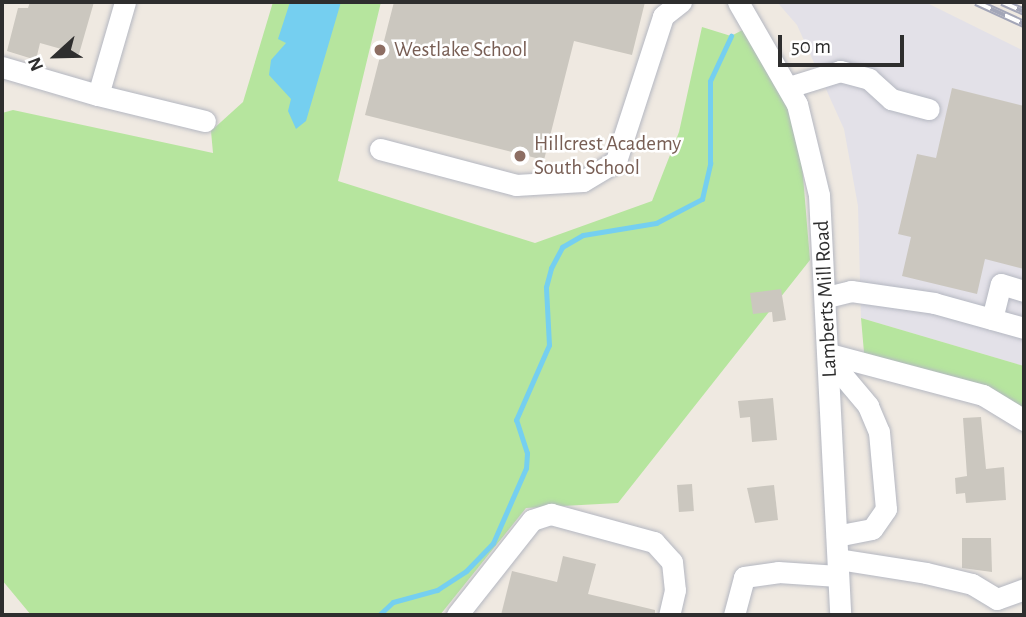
<!DOCTYPE html>
<html>
<head>
<meta charset="utf-8">
<style>
  body { margin:0 }
  #map { position:relative; width:1026px; height:617px; overflow:hidden; background:#efe9e1; font-family:"Alegreya Sans",sans-serif }
  div>[style] { position:absolute }
  .industrial>* { inset:0; background:#e3e1e8 }
  .green>* { inset:0; background:#b6e59e }
  .water>* { inset:0; background:#75cff0 }
  .stream>* { height:5px; margin:-2.5px; padding:0 2.5px; transform-origin:2.5px; border-radius:2.5px; background:#75cff0 }
  .building>* { inset:0; background:#cbc7bf; transform-origin:0 0 }
  .roads { filter:drop-shadow(0 0 2px #b4b7c1) drop-shadow(0 0 2px #b4b7c1) }
  .minor>* { height:21px; margin:-10.5px; padding:0 10.5px; transform-origin:10.5px; border-radius:10.5px; background:#fff }
  .rail>* { height:8px; margin-top:-4px; transform-origin:0; background:repeating-linear-gradient(90deg,#fff 0 16px,#a3a6b8 0 32px); box-sizing:border-box; border-block:2px solid #a3a6b8 }
  .dots>* { width:19px; height:19px; translate:-50% -50%; box-sizing:border-box; border:4px solid #fff; border-radius:50% }
  span { translate:-50% -50%; white-space:nowrap; text-align:center; line-height:1.15; -webkit-text-stroke:5px #fff; paint-order:stroke }
  .education-label { font-size:21px; color:#785e54 }
  .left { translate:0 -50%; text-align:left }
  .street-label { font-size:21px; color:#2e2e2e }
  .frame { position:absolute; inset:0; border:4px solid #2e2e2e; pointer-events:none }
  .north { position:absolute; left:21px; top:21px; width:70px; height:70px; -webkit-text-stroke:5px #fff; paint-order:stroke; rotate:248deg; font-size:19px; font-weight:700; line-height:28px; text-align:center; color:#2e2e2e }
  .north::after { content:''; display:block; margin:auto; width:24px; height:32px; background:#2e2e2e; clip-path:polygon(50% 0,100% 100%,50% 72%,0 100%) }
  .scale { position:absolute; left:778px; top:35px; width:126px; height:32px; box-sizing:border-box; border:4px solid #2e2e2e; border-top:0; padding-left:9px; font-size:21px; line-height:24px; white-space:nowrap; color:#2e2e2e; -webkit-text-stroke:5px #fff; paint-order:stroke }
</style>
</head>
<body>
<div id="map">
  <div class="industrial">
    <i style="clip-path:polygon(777px 2px,925px 2px,1024px 51px,1024px 366px,861px 318px,858px 206px,844px 129px,797px 25px)"></i>
  </div>
  <div class="green">
    <i style="clip-path:polygon(273px 2px,381px 2px,338px 181px,535px 243px,652px 201px,679px 132px,702px 27px,731px 36px,754px 24px,797px 104px,810px 260px,618px 503px,526px 508px,440px 615px,31px 615px,2px 580px,2px 113px,13px 110px,213px 153px,211px 131px,243px 102px)"></i>
    <i style="clip-path:polygon(861px 318px,1024px 366px,1024px 408px,865px 364px)"></i>
  </div>
  <div class="water">
    <i style="clip-path:polygon(290px 2px,341px 2px,306px 121px,296px 129px,288px 111px,291px 99px,269px 75px,271px 60px,286px 43px,278px 39px)"></i>
  </div>
  <div class="stream">
    <i style="left:379px;top:615px;width:19px;rotate:-43deg"></i>
    <i style="left:393px;top:602px;width:46px;rotate:-15.3deg"></i>
    <i style="left:437px;top:590px;width:35px;rotate:-33deg"></i>
    <i style="left:466px;top:571px;width:39px;rotate:-46deg"></i>
    <i style="left:493px;top:543px;width:82px;rotate:-66.3deg"></i>
    <i style="left:526px;top:468px;width:15px;rotate:-86deg"></i>
    <i style="left:527px;top:453px;width:35px;rotate:-108deg"></i>
    <i style="left:516px;top:420px;width:82px;rotate:-66.3deg"></i>
    <i style="left:549px;top:345px;width:58px;rotate:-93deg"></i>
    <i style="left:546px;top:287px;width:20px;rotate:-75deg"></i>
    <i style="left:551px;top:268px;width:24px;rotate:-62deg"></i>
    <i style="left:562px;top:247px;width:24px;rotate:-30deg"></i>
    <i style="left:583px;top:235px;width:74px;rotate:-9.3deg"></i>
    <i style="left:656px;top:223px;width:52px;rotate:-27.6deg"></i>
    <i style="left:702px;top:199px;width:37px;rotate:-77deg"></i>
    <i style="left:710px;top:163px;width:82px;rotate:-90deg"></i>
    <i style="left:710px;top:81px;width:50px;rotate:-65deg"></i>
  </div>
  <div class="building">
    <i style="clip-path:polygon(30px 2px,94px 2px,79px 54px,40px 43px,36px 60px,7px 51px,18px 8px,28px 8px)"></i>
    <i style="clip-path:polygon(394px 2px,645px 2px,632px 55px,574px 41px,544px 160px,365px 115px)"></i>
    <i style="clip-path:polygon(952px 88px,1024px 106px,1024px 269px,985px 259px,977px 294px,902px 276px,911px 237px,898px 234px,917px 154px,936px 158px)"></i>
    <i style="clip-path:polygon(781px 289px,786px 320px,773px 322px,772px 312px,753px 314px,750px 293px)"></i>
    <i style="clip-path:polygon(773px 398px,777px 440px,752px 442px,750px 417px,740px 418px,738px 401px)"></i>
    <i style="clip-path:polygon(981px 417px,986px 469px,1004px 467px,1006px 500px,966px 503px,965px 493px,956px 494px,955px 478px,967px 476px,963px 418px)"></i>
    <i style="left:692px;top:484px;width:27px;height:15px;rotate:86deg"></i>
    <i style="clip-path:polygon(774px 485px,778px 520px,755px 523px,747px 488px)"></i>
    <i style="clip-path:polygon(962px 538px,991px 538px,992px 572px,962px 568px)"></i>
    <i style="clip-path:polygon(563px 556px,596px 564px,588px 594px,655px 610px,655px 615px,501px 615px,512px 571px,557px 582px)"></i>
  </div>
  <div class="roads">
    <div class="minor">
      <i style="left:738px;top:2px;width:118px;rotate:60deg"></i>
      <i style="left:797px;top:104px;width:94px;rotate:76.4deg"></i>
      <i style="left:819px;top:195px;width:421px;rotate:87.1deg"></i>
      <i style="left:2px;top:67px;width:100px;rotate:16.3deg"></i>
      <i style="left:98px;top:95px;width:97px;rotate:-73.8deg"></i>
      <i style="left:789px;top:87px;width:53px;rotate:-17.4deg"></i>
      <i style="left:840px;top:71px;width:30px;rotate:15deg"></i>
      <i style="left:869px;top:79px;width:30px;rotate:42deg"></i>
      <i style="left:891px;top:99px;width:39px;rotate:15deg"></i>
      <i style="left:98px;top:95px;width:110px;rotate:13.7deg"></i>
      <i style="left:380px;top:149px;width:141px;rotate:14.8deg"></i>
      <i style="left:516px;top:185px;width:67px;rotate:-3.4deg"></i>
      <i style="left:583px;top:181px;width:39px;rotate:-31deg"></i>
      <i style="left:616px;top:161px;width:152px;rotate:-72deg"></i>
      <i style="left:663px;top:16px;width:23px;rotate:-38deg"></i>
      <i style="left:827px;top:297px;width:25px;rotate:-14deg"></i>
      <i style="left:851px;top:291px;width:84px;rotate:8.2deg"></i>
      <i style="left:934px;top:303px;width:93px;rotate:15.5deg"></i>
      <i style="left:992px;top:319px;width:36px;rotate:-76deg"></i>
      <i style="left:1001px;top:284px;width:24px;rotate:17deg"></i>
      <i style="left:829px;top:354px;width:159px;rotate:14.9deg"></i>
      <i style="left:983px;top:395px;width:48px;rotate:31.4deg"></i>
      <i style="left:830px;top:374px;width:14px;rotate:12deg"></i>
      <i style="left:844px;top:377px;width:38px;rotate:50deg"></i>
      <i style="left:868px;top:406px;width:28px;rotate:67deg"></i>
      <i style="left:879px;top:432px;width:77px;rotate:84.8deg"></i>
      <i style="left:886px;top:509px;width:24px;rotate:125deg"></i>
      <i style="left:872px;top:529px;width:36px;rotate:169deg"></i>
      <i style="left:838px;top:559px;width:89px;rotate:9deg"></i>
      <i style="left:926px;top:573px;width:47px;rotate:13.4deg"></i>
      <i style="left:972px;top:584px;width:29px;rotate:31deg"></i>
      <i style="left:997px;top:599px;width:29px;rotate:-20deg"></i>
      <i style="left:457px;top:615px;width:121px;rotate:-51.7deg"></i>
      <i style="left:532px;top:520px;width:20px;rotate:-18deg"></i>
      <i style="left:551px;top:514px;width:107px;rotate:15.2deg"></i>
      <i style="left:654px;top:542px;width:27px;rotate:48deg"></i>
      <i style="left:672px;top:562px;width:28px;rotate:84deg"></i>
      <i style="left:675px;top:590px;width:26px;rotate:103deg"></i>
      <i style="left:734px;top:615px;width:39px;rotate:-75deg"></i>
      <i style="left:744px;top:577px;width:34px;rotate:-8deg"></i>
      <i style="left:778px;top:572px;width:60px;rotate:3.8deg"></i>
    </div>
  </div>
  <div class="rail">
    <i style="left:976px;top:2px;width:53px;rotate:24.6deg"></i>
    <i style="left:1002px;top:2px;width:24px;rotate:24deg"></i>
  </div>
  <div class="dots">
    <i style="left:380px;top:50px;background:#8d6e63"></i>
    <i style="left:520px;top:156px;background:#8d6e63"></i>
  </div>
  <div class="education-label">
    <span class="left" style="left:394px;top:50px">Westlake School</span>
    <span class="left" style="left:534px;top:156px">Hillcrest Academy<br>South School</span>
  </div>
  <div class="street-label">
    <span style="left:826px;top:299px;rotate:-93deg">Lamberts Mill Road</span>
  </div>
  <div class="frame"></div>
  <div class="north">N</div>
  <div class="scale">50 m</div>
</div>
</body>
</html>
